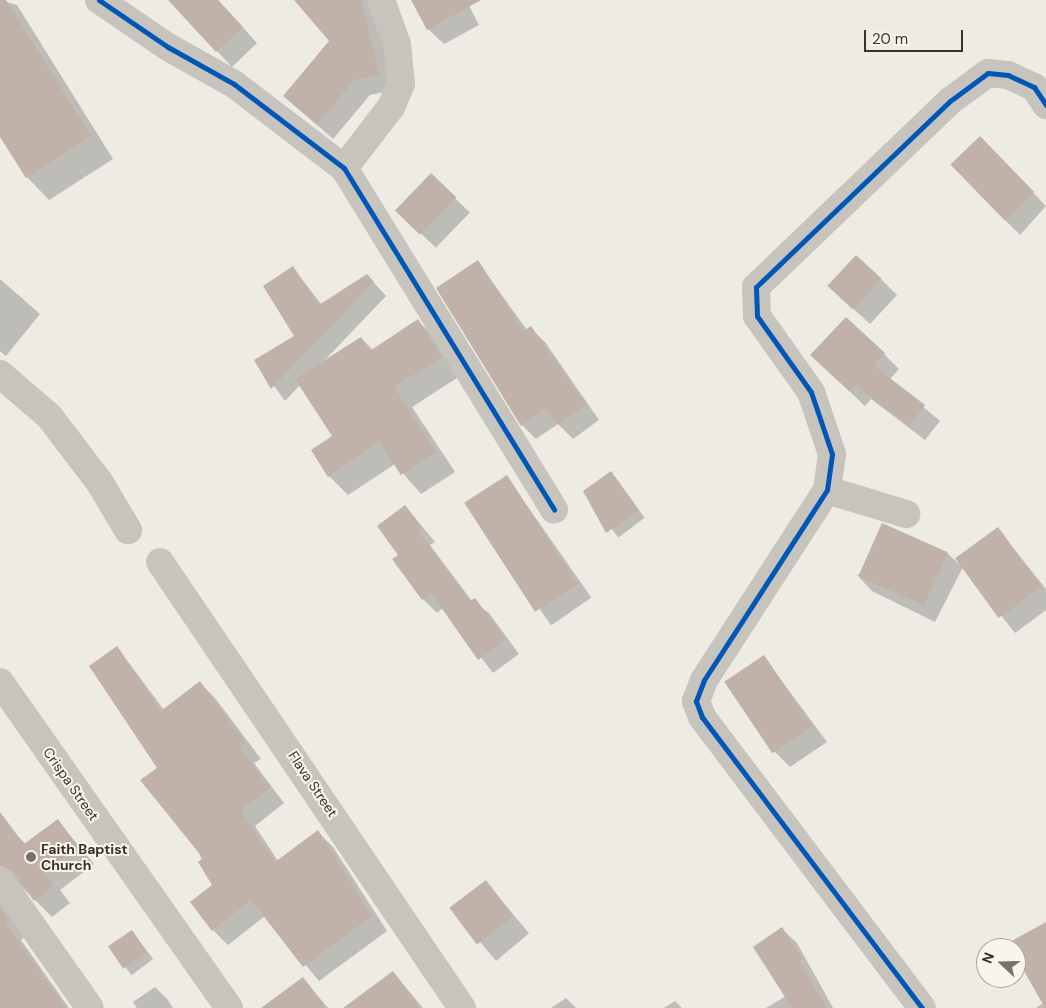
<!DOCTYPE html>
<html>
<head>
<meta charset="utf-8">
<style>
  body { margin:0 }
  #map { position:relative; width:1046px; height:1008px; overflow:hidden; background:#eeebe4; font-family:"DM Sans",sans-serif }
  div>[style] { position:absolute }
  .shadow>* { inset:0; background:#0003; transform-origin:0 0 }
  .building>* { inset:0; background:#c0b2a8; transform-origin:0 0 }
  .minor>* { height:28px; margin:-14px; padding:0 14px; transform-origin:14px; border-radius:14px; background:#c7c3bd }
  .cycleway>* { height:5px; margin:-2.5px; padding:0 2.5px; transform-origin:2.5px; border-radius:2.5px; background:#0057b8 }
  .dots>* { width:14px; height:14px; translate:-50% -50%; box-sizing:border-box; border:2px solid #f9f5ed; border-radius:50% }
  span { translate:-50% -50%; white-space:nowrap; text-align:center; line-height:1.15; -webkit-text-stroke:4px #f9f5ed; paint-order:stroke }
  .street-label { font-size:14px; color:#37312b }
  .poi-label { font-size:14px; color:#37312b; font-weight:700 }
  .left { translate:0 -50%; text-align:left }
  .north { position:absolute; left:976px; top:938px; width:50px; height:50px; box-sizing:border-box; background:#f9f5ed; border:1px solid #aba79f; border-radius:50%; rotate:291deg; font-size:14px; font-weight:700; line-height:20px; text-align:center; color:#37312b }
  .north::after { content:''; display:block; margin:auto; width:18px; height:22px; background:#77726c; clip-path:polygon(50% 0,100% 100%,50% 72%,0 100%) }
  .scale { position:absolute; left:864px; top:30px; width:99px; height:22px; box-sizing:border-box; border:2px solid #37312b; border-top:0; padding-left:6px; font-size:15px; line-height:18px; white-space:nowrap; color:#37312b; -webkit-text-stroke:4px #f9f5ed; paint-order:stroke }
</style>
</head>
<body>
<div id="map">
  <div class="shadow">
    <i style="clip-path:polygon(0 0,17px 5px,113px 159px,49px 200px,27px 177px,0 134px)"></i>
    <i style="clip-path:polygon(189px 0,218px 0,257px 43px,232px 67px,217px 51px)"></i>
    <i style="clip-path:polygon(296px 0,369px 0,374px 6px,394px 90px,370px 95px,333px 139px,285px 96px,331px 41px)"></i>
    <i style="clip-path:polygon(413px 0,466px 0,479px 25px,444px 44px,428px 29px)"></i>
    <i style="clip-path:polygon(995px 153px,1046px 206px,1020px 235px,1004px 219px)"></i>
    <i style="left:431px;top:175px;width:54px;height:49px;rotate:44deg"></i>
    <i style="clip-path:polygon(478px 262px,527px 330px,530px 328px,545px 342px,599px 420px,573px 439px,558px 424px,536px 439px,522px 425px)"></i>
    <i style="clip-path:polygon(293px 268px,322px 305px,367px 275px,386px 296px,324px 361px,361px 338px,373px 350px,418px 321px,438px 340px,460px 376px,412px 407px,455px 472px,421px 494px,395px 464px,348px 495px,329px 476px,334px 437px,300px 385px,285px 401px,256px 361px,295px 337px)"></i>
    <i style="clip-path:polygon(0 279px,40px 314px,6px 356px,0 351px)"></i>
    <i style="clip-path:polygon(881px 279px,897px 295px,870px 324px,845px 301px)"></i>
    <i style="clip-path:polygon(884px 354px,899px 369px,890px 379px,940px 421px,925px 440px,871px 399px,865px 406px,827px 370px)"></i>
    <i style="left:611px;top:473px;width:56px;height:33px;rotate:53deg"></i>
    <i style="left:507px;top:477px;width:147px;height:49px;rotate:55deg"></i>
    <i style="clip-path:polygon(405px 506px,435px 542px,430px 545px,472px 601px,489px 613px,519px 654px,493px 673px,443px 608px,437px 613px,423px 599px,400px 555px)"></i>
    <i style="clip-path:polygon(998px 529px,1046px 589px,1046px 610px,1015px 633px,963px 567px,935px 622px,872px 591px,857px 575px,947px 553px,959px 564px)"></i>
    <i style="clip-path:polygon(117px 647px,164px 710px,200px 683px,215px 698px,261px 759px,254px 763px,284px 803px,255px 826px,278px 861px,318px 832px,333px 847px,387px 931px,319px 981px,265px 916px,228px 945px,213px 930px,214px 885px,158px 768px)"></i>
    <i style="clip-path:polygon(764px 657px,827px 742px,790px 767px,775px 752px)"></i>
    <i style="clip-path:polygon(58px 821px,94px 864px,60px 890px,70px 903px,52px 917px,16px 881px,25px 937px,21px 940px,69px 1008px,0 1008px,0 840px,12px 831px,26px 844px)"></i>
    <i style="left:486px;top:882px;width:67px;height:43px;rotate:50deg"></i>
    <i style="clip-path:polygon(1046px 923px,1046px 1008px,1036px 1008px,1043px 1003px,1010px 943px)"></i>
    <i style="clip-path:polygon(782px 929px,797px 943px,833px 1008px,766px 1008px,786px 996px)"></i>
    <i style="left:132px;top:931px;width:35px;height:27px;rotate:53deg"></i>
    <i style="clip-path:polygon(393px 972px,423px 1008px,345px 1008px)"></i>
    <i style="clip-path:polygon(303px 978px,328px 1008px,263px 1008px)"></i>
    <i style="clip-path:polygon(155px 987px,168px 1000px,173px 1008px,137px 1008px,133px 1002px)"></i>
    <i style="clip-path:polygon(566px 998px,576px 1008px,551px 1008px)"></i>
    <i style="clip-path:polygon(675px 1001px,682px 1008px,664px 1008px)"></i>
  </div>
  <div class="building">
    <i style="clip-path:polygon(0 0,6px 0,91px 136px,26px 178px,0 137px)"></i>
    <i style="clip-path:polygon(168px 0,218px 0,243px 27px,216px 52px)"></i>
    <i style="clip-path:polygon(294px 0,361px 0,379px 74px,354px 80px,317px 125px,283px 96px,329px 41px)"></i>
    <i style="clip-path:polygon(411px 0,481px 0,427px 30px)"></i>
    <i style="left:980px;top:136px;width:78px;height:41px;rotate:46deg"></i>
    <i style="left:431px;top:173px;width:35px;height:52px;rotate:44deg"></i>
    <i style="left:856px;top:255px;width:35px;height:42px;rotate:43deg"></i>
    <i style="clip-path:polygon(478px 260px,524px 331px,531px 326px,586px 405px,558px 425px,546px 408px,521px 426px,436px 288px)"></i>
    <i style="clip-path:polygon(293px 266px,319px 305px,367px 274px,374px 282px,271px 389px,254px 360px,294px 336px,263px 286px)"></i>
    <i style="clip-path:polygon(846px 317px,885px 353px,873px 365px,925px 405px,909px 426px,855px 385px,849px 391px,810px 355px)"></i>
    <i style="clip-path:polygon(418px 319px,442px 357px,394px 387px,436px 452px,401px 475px,379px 442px,328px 477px,311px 450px,332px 436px,295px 379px,361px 337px,370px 351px)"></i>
    <i style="clip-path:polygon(611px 471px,639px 510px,606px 533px,583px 491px)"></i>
    <i style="left:507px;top:475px;width:130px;height:51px;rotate:57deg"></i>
    <i style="clip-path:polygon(405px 505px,422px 527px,418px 531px,470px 601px,475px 598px,506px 640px,478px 660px,431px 593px,422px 600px,392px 559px,398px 555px,377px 526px)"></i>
    <i style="left:882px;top:523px;width:72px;height:58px;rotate:24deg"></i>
    <i style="left:998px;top:527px;width:74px;height:53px;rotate:54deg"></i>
    <i style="clip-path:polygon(117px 646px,161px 711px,200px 681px,246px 743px,240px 748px,270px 788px,241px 810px,275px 862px,318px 830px,372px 916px,303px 967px,251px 900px,212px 931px,190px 902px,212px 885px,198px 862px,203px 858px,140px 780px,157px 768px,89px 666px)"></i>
    <i style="left:764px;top:655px;width:86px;height:48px;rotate:56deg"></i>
    <i style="clip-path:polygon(0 812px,24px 844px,58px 819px,78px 847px,44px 872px,54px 886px,34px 901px,13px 871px,0 865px)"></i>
    <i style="left:486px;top:880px;width:46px;height:46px;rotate:53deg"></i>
    <i style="clip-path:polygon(0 907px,9px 920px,5px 923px,66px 1008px,0 1008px)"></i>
    <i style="clip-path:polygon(1046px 922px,1046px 1008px,1045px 1008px,1016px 957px,1016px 948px,1008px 943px)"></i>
    <i style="clip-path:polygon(782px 927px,803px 959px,799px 961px,827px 1008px,792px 1008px,753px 947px)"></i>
    <i style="left:132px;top:930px;width:27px;height:29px;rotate:56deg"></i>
    <i style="clip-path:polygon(393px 971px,420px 1008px,343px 1008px)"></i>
    <i style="clip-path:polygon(303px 977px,326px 1008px,261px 1008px)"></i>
  </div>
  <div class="minor">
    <i style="left:99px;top:0;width:83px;rotate:34.3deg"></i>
    <i style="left:168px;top:47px;width:76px;rotate:29.3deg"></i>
    <i style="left:234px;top:84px;width:138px;rotate:37.4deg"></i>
    <i style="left:344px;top:168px;width:401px;rotate:58.4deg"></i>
    <i style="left:344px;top:168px;width:77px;rotate:-52.4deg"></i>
    <i style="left:391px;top:107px;width:25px;rotate:-67deg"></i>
    <i style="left:401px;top:84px;width:40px;rotate:-95.7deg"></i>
    <i style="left:397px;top:44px;width:47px;rotate:-110deg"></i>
    <i style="left:0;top:374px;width:65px;rotate:40.6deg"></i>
    <i style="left:49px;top:416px;width:84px;rotate:52.7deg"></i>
    <i style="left:100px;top:483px;width:55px;rotate:59.2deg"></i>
    <i style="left:827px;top:490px;width:83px;rotate:16.9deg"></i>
    <i style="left:160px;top:562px;width:539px;rotate:55.9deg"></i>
    <i style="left:0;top:682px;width:398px;rotate:54.9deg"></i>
    <i style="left:0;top:880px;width:156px;rotate:54.9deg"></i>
    <i style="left:922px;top:1008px;width:365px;rotate:-127.1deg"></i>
    <i style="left:702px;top:717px;width:17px;rotate:-111deg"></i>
    <i style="left:696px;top:701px;width:22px;rotate:-69deg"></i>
    <i style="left:704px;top:680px;width:226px;rotate:-57.1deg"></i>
    <i style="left:827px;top:490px;width:36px;rotate:-82deg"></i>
    <i style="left:832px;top:454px;width:65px;rotate:-108.7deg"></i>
    <i style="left:811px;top:392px;width:93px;rotate:-125.4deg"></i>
    <i style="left:757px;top:316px;width:29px;rotate:-92deg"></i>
    <i style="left:756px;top:287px;width:269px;rotate:-43.8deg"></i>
    <i style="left:950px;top:101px;width:47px;rotate:-36.4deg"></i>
    <i style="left:988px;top:73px;width:20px;rotate:6deg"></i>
    <i style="left:1008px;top:75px;width:29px;rotate:25deg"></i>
    <i style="left:1034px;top:87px;width:22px;rotate:56deg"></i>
  </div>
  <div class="cycleway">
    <i style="left:99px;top:0;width:83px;rotate:34.3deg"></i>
    <i style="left:168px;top:47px;width:76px;rotate:29.3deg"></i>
    <i style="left:234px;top:84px;width:138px;rotate:37.4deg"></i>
    <i style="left:344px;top:168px;width:401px;rotate:58.4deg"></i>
    <i style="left:922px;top:1008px;width:365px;rotate:-127.1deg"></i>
    <i style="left:702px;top:717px;width:17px;rotate:-111deg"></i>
    <i style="left:696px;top:701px;width:22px;rotate:-69deg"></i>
    <i style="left:704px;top:680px;width:226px;rotate:-57.1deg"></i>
    <i style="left:827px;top:490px;width:36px;rotate:-82deg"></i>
    <i style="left:832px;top:454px;width:65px;rotate:-108.7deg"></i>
    <i style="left:811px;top:392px;width:93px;rotate:-125.4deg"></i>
    <i style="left:757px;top:316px;width:29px;rotate:-92deg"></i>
    <i style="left:756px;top:287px;width:269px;rotate:-43.8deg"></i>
    <i style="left:950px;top:101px;width:47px;rotate:-36.4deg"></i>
    <i style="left:988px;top:73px;width:20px;rotate:6deg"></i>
    <i style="left:1008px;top:75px;width:29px;rotate:25deg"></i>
    <i style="left:1034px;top:87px;width:22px;rotate:56deg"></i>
  </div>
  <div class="dots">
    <i style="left:31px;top:857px;background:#77726c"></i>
  </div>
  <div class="street-label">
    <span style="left:71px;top:784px;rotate:55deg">Crispa Street</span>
    <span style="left:313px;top:784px;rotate:56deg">Flava Street</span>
  </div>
  <div class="poi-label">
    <span class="left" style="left:41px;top:857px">Faith Baptist<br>Church</span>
  </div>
  <div class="north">N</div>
  <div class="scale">20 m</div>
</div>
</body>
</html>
